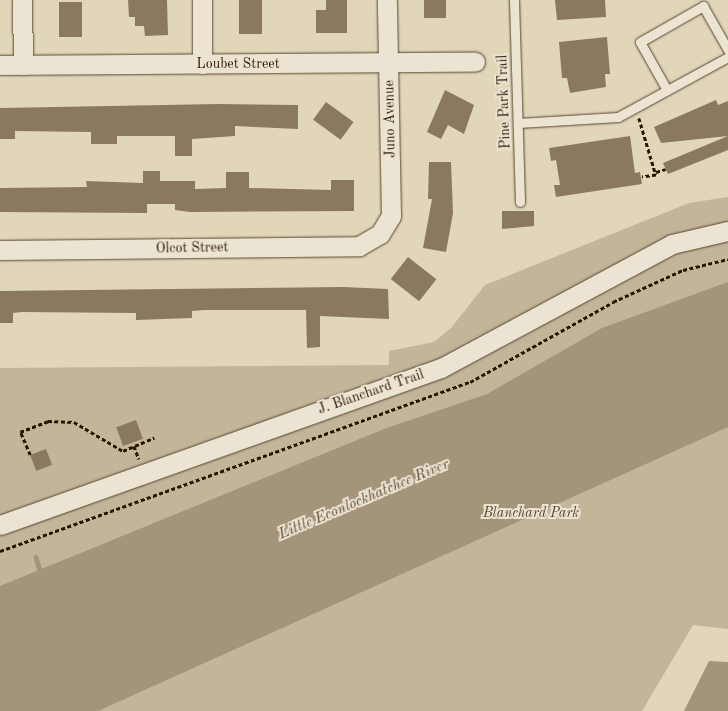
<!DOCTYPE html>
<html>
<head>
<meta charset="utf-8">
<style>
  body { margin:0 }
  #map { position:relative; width:728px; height:711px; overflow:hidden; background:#e1d6b9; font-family:"Old Standard TT",serif }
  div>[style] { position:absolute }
  .green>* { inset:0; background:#c2b59a }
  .water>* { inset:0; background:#a3947a }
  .stream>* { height:4.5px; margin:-2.25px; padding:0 2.25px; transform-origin:2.25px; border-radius:2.25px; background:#a3947a }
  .building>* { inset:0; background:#8a7960; transform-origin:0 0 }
  .path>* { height:2.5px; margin-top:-1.25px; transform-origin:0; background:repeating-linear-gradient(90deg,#2b1500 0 4px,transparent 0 6.5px) }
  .roads { filter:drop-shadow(0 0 1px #58452e) drop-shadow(0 0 1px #58452e) }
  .lane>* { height:9px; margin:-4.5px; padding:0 4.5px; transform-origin:4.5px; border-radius:4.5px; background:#ece4d2 }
  .street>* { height:19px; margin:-9.5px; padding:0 9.5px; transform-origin:9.5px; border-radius:9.5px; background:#ece4d2 }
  span { translate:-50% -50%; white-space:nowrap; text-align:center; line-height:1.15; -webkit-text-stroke:4px #ece4d2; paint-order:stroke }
  .street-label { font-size:14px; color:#2b1500 }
  .park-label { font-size:14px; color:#58452e; font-style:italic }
  .water-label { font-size:15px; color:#5b4831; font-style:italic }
</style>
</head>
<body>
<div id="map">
  <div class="green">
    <i style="clip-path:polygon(728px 197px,728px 629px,693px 625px,642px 711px,0 711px,0 368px,389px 365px,389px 351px,434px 342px,451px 328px,485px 285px,689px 203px)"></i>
  </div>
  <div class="water">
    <i style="clip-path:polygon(728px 282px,728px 427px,98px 711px,0 711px,0 586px,384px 429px,487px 394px,602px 328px)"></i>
    <i style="clip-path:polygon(709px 661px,728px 662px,728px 711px,684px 711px)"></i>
  </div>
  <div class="stream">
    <i style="left:36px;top:557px;width:19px;rotate:74deg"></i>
  </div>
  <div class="building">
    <i style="clip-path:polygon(128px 0,167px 0,168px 35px,145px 36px,144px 26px,135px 26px,135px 17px,129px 17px)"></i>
    <i style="left:239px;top:0;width:23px;height:34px"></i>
    <i style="clip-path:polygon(326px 0,347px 0,347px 33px,316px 33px,316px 10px,326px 10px)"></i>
    <i style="left:424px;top:0;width:22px;height:18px"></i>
    <i style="clip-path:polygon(555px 0,605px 0,606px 17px,557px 20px)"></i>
    <i style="left:59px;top:2px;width:23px;height:35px"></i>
    <i style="clip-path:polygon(607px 37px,610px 74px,605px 74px,606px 87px,570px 93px,567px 78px,562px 78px,559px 42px)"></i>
    <i style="clip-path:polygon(445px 90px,474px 105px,464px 134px,448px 125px,441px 139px,427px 132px)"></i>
    <i style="clip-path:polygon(716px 100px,718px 105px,728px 101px,728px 136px,661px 143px,654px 127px)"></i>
    <i style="left:326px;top:102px;width:34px;height:22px;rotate:36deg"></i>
    <i style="clip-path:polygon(218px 104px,298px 105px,298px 129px,235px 126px,235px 136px,192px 139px,192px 156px,175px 156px,175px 136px,117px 136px,117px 144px,91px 144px,91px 132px,15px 131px,15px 139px,0 139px,0 108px)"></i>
    <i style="clip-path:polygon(630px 136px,635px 173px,640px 172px,642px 184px,556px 197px,554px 185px,560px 185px,556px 160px,551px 161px,549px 148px)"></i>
    <i style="clip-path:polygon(728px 136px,728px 150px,668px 174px,663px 163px)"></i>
    <i style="clip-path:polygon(429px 162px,451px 162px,453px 213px,446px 252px,423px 248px,432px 199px,428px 199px)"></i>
    <i style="clip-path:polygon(143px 171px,160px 171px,160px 181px,195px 181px,195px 189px,226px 188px,226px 172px,249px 172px,249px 188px,331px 190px,331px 180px,354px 180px,354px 211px,190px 212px,175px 210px,175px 204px,147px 204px,147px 213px,0 212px,0 188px,87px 187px,86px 181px,143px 183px)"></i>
    <i style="clip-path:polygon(502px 211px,534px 211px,534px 226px,502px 229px)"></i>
    <i style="left:408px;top:257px;width:36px;height:28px;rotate:38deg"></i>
    <i style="clip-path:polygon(343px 287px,388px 289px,389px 319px,320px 316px,320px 347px,307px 348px,306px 310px,205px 310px,192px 311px,192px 318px,136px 320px,136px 313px,22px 312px,13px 313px,13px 323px,0 323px,0 291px)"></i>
    <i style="left:136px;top:420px;width:20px;height:21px;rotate:70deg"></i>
    <i style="left:46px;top:449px;width:17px;height:17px;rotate:69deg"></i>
  </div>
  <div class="path">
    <i style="left:639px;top:118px;width:59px;rotate:73.4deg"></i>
    <i style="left:656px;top:175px;width:14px;rotate:172deg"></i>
    <i style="left:656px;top:172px;width:10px;rotate:-17deg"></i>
    <i style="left:134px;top:446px;width:14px;rotate:69deg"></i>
    <i style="left:30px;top:455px;width:25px;rotate:-113deg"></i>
    <i style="left:20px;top:432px;width:30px;rotate:-21deg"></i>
    <i style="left:48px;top:421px;width:26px;rotate:2deg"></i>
    <i style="left:74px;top:422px;width:57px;rotate:30.6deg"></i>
    <i style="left:123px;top:451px;width:34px;rotate:-23deg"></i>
    <i style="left:0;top:551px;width:499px;rotate:-19.8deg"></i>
    <i style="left:470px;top:382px;width:164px;rotate:-29.2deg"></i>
    <i style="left:613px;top:302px;width:77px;rotate:-24.6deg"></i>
    <i style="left:683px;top:270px;width:46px;rotate:-13.7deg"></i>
  </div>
  <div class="roads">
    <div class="lane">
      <i style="left:514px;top:0;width:202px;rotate:88.3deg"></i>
      <i style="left:667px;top:90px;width:55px;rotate:-119.4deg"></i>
      <i style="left:640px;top:42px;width:73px;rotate:-29.7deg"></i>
      <i style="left:703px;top:6px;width:51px;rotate:60.4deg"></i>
      <i style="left:518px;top:123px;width:100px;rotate:-3.4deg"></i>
      <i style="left:618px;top:117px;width:125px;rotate:-28.6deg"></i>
    </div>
    <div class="street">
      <i style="left:22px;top:0;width:65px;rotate:89.1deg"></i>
      <i style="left:202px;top:0;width:64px;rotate:90deg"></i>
      <i style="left:0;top:65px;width:475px;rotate:-0.4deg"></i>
      <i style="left:0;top:250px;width:359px;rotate:-0.6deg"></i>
      <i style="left:359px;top:246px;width:24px;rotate:-30deg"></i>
      <i style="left:380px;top:234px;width:21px;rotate:-59deg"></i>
      <i style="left:391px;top:216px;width:216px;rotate:-91.1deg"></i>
      <i style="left:0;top:525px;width:468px;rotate:-19.6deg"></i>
      <i style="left:441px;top:368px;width:262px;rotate:-28.2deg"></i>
      <i style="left:672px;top:244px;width:57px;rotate:-13.1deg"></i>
    </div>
  </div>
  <div class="street-label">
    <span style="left:238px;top:64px">Loubet Street</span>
    <span style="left:504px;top:102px;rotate:-92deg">Pine Park Trail</span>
    <span style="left:390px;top:119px;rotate:-91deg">Juno Avenue</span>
    <span style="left:192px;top:248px;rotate:-1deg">Olcot Street</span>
    <span style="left:371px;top:392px;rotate:-19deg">J. Blanchard Trail</span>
  </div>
  <div class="park-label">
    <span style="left:531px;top:513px">Blanchard Park</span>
  </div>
  <div class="water-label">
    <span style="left:364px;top:500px;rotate:-23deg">Little Econlockhatchee River</span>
  </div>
</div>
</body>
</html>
